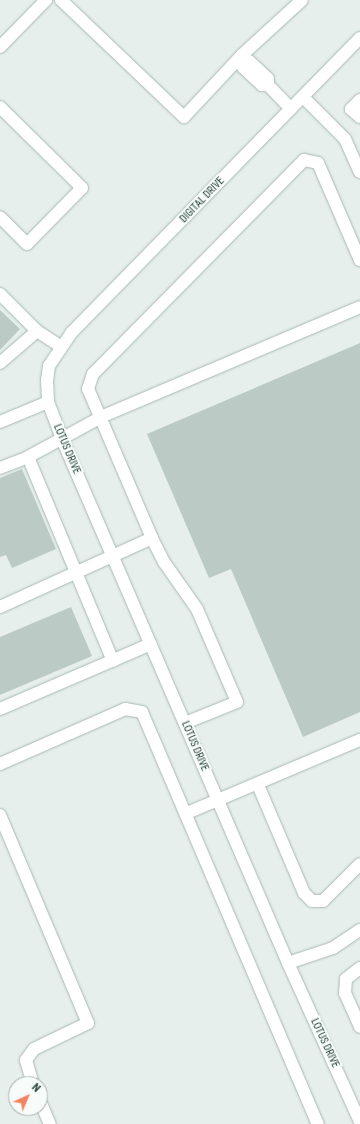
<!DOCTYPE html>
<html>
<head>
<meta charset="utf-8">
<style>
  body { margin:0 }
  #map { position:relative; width:360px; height:1124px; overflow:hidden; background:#e6efeb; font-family:"Roboto Condensed",sans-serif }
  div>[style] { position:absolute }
  .building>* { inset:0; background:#bbcac4 }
  .roads { filter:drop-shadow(0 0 1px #a8b8b2) drop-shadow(0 0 1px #a8b8b2) }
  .minor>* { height:12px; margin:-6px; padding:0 6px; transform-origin:6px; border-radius:6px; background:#fff }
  span { translate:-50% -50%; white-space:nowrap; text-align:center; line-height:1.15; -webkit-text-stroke:4px #f7fbf9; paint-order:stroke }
  .street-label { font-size:10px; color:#24423a }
  .north { position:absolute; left:8px; top:1076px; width:40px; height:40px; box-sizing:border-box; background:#f7fbf9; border:1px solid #a3b1ad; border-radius:50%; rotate:44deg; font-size:11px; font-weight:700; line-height:16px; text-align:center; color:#24423a }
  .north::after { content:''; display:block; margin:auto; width:14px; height:18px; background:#f4845f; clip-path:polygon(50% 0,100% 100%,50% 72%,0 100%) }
</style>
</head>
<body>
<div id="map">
  <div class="building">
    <i style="clip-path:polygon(0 310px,20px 329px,0 350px)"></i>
    <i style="clip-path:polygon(360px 343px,360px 712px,303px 737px,231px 569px,209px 578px,147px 434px)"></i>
    <i style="clip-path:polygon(22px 469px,56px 549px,12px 568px,6px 555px,0 557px,0 478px)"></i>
    <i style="clip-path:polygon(71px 607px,92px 656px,0 695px,0 637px)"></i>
  </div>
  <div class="roads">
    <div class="minor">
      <i style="left:61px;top:0;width:170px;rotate:43.6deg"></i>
      <i style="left:184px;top:117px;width:85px;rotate:-46.9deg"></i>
      <i style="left:242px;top:55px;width:81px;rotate:-42.5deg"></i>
      <i style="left:360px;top:38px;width:412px;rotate:134.4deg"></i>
      <i style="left:72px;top:332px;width:41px;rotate:124.1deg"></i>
      <i style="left:49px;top:366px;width:14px;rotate:98deg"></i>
      <i style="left:47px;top:380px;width:22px;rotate:87deg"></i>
      <i style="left:48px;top:402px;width:40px;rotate:69deg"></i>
      <i style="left:62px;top:439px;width:571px;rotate:66.67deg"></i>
      <i style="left:288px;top:963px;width:175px;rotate:65.6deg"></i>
      <i style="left:0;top:47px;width:66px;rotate:-45.6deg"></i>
      <i style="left:240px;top:58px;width:9px;rotate:18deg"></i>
      <i style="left:249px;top:61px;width:26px;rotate:43deg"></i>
      <i style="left:268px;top:79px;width:6px;rotate:90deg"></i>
      <i style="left:268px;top:85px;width:6px;rotate:180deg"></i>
      <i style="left:262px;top:85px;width:26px;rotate:-137deg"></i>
      <i style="left:243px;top:67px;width:9px;rotate:-108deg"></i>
      <i style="left:268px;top:85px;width:33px;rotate:46deg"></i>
      <i style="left:303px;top:97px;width:59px;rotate:45deg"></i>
      <i style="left:345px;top:139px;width:36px;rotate:66deg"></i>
      <i style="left:360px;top:100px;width:13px;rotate:135deg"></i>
      <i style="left:351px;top:109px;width:12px;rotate:42deg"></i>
      <i style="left:0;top:107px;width:115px;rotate:44.6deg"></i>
      <i style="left:82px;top:188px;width:78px;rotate:134.5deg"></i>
      <i style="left:27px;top:244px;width:38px;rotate:-135deg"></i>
      <i style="left:0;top:294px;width:52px;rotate:45deg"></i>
      <i style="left:0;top:363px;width:49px;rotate:-40.9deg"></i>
      <i style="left:37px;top:331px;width:27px;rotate:33deg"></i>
      <i style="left:0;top:422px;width:52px;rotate:-22.6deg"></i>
      <i style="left:28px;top:457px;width:83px;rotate:-28.7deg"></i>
      <i style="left:101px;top:417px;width:281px;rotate:-23deg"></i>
      <i style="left:0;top:468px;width:30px;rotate:-21deg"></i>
      <i style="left:28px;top:457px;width:221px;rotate:67.4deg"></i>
      <i style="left:0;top:607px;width:167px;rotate:-24.4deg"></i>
      <i style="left:0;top:709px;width:164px;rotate:-23.3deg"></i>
      <i style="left:185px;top:723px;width:56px;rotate:-22deg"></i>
      <i style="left:237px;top:702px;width:101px;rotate:-113.3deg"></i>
      <i style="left:197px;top:609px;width:57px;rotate:-125.1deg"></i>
      <i style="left:164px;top:562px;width:27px;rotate:-117deg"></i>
      <i style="left:152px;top:538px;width:162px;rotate:-113.2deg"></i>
      <i style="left:88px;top:389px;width:16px;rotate:-72deg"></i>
      <i style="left:93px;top:374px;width:301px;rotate:-45.4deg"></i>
      <i style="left:304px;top:160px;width:14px;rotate:12deg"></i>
      <i style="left:318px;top:163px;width:106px;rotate:66.6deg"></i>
      <i style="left:0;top:764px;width:137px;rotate:-23.7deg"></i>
      <i style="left:125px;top:709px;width:17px;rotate:10deg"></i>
      <i style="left:142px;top:712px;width:448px;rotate:66.9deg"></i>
      <i style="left:258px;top:785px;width:117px;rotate:66.9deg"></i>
      <i style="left:304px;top:893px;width:11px;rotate:45deg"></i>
      <i style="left:312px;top:901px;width:11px"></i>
      <i style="left:323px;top:901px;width:52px;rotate:-45deg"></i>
      <i style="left:187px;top:813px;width:188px;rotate:-22.9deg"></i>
      <i style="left:0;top:815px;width:226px;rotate:67.1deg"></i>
      <i style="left:88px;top:1023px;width:60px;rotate:154.3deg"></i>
      <i style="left:34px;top:1049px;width:14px;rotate:126deg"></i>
      <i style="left:26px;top:1060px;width:25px;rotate:74deg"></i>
      <i style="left:288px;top:963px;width:47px;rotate:-18.4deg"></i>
      <i style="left:333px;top:948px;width:32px;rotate:-34deg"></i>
      <i style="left:360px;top:968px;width:18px;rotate:142deg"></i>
      <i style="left:346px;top:979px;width:14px;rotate:94deg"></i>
      <i style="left:345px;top:993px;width:37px;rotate:66deg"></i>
      <i style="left:40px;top:1101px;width:25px;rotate:67deg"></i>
    </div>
  </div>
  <div class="street-label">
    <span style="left:202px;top:200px;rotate:-46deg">DIGITAL DRIVE</span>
    <span style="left:67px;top:449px;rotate:67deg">LOTUS DRIVE</span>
    <span style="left:195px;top:746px;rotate:67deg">LOTUS DRIVE</span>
    <span style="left:325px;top:1043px;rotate:65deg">LOTUS DRIVE</span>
  </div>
  <div class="north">N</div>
</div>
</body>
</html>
